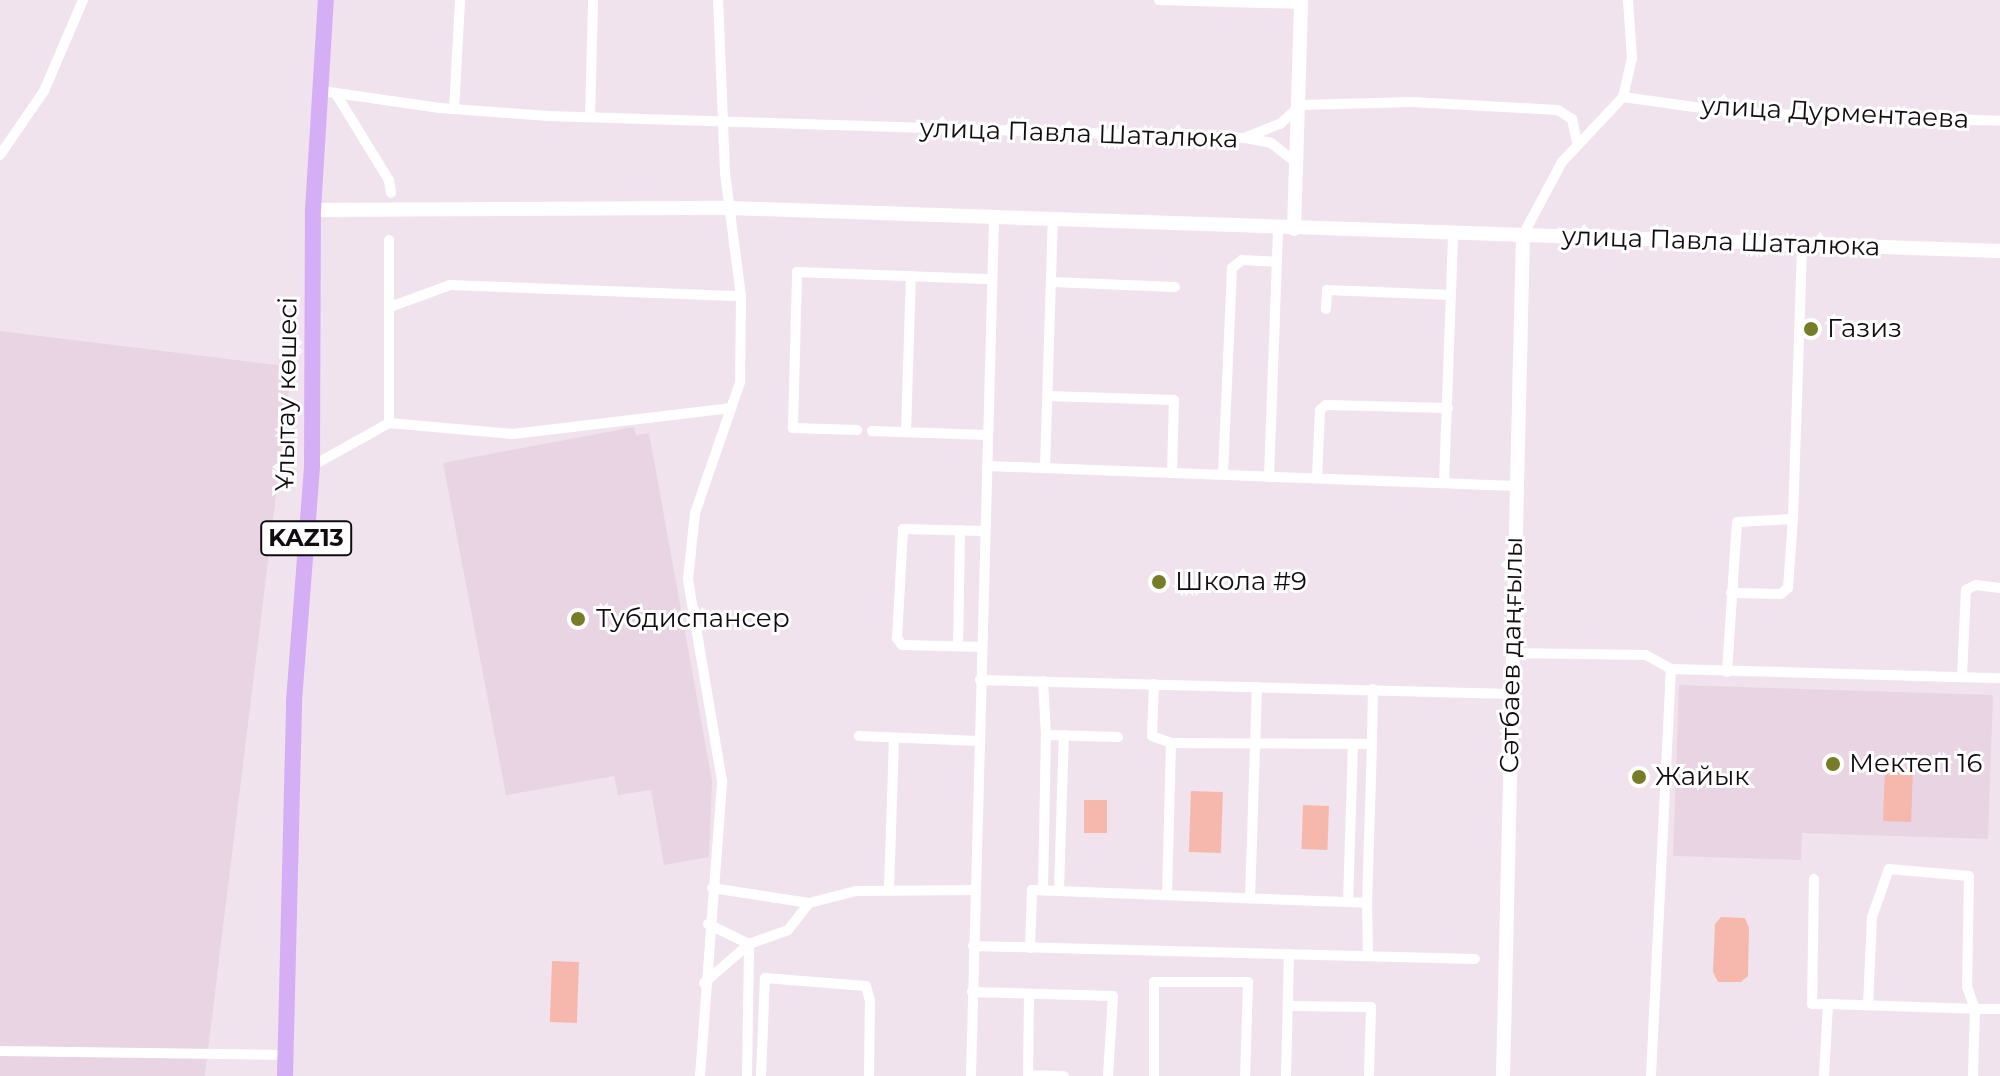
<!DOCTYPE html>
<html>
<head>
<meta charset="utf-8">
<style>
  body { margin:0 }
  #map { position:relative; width:2000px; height:1076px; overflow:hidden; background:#f1e3ed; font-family:Montserrat,sans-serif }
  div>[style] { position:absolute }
  .built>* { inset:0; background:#e8d4e3; transform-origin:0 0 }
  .green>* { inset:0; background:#f6b8ad; transform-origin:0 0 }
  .street>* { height:10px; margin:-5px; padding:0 5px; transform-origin:5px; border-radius:5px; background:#fff }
  .secondary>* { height:14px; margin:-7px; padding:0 7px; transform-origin:7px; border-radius:7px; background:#fff }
  .primary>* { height:16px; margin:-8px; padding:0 8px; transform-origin:8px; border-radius:8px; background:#d4aff5 }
  .dots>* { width:22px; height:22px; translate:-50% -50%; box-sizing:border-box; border:4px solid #fff; border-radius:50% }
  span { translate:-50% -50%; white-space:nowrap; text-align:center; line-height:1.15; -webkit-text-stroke:6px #fff; paint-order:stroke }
  .shield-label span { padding:2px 6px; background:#fff; border:2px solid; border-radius:6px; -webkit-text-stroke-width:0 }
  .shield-label { font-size:24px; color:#110c10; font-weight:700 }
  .street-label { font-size:26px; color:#110c10 }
  .poi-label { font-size:26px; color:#110c10 }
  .left { translate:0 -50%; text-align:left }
</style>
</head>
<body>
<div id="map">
  <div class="built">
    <i style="left:0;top:331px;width:294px;height:745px;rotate:7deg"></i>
    <i style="clip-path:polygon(634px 427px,636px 435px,649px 433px,712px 781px,709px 857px,664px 865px,651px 790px,618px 795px,614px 776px,506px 795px,443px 463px)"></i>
    <i style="clip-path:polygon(1679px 685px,1993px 695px,1988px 839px,1802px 833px,1801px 860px,1673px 856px)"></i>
  </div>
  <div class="green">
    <i style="left:1885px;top:767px;width:28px;height:54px;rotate:2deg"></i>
    <i style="left:1191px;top:791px;width:32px;height:61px;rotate:2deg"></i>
    <i style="left:1107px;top:800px;width:33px;height:23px;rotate:90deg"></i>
    <i style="left:1303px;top:805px;width:26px;height:44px;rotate:2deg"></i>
    <i style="clip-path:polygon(1721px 917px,1745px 918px,1749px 928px,1748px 976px,1741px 982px,1718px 982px,1713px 972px,1715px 924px)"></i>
    <i style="left:552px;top:961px;width:27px;height:61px;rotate:2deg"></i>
  </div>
  <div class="street">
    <i style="left:1159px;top:0;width:142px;rotate:1.6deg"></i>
    <i style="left:322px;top:91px;width:119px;rotate:8.2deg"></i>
    <i style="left:440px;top:108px;width:108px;rotate:4.2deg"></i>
    <i style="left:548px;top:116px;width:698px;rotate:1.81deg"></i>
    <i style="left:1246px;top:138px;width:25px;rotate:11deg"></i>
    <i style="left:1271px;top:143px;width:34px;rotate:38deg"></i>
    <i style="left:336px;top:94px;width:101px;rotate:58.4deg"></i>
    <i style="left:389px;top:180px;width:13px;rotate:81deg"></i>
    <i style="left:1623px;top:97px;width:115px;rotate:8deg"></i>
    <i style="left:1737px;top:113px;width:263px;rotate:1.7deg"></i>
    <i style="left:454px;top:109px;width:109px;rotate:-86.8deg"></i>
    <i style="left:590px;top:117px;width:117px;rotate:-88.5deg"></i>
    <i style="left:1247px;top:137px;width:35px;rotate:-22deg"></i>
    <i style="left:1280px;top:124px;width:28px;rotate:-42deg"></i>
    <i style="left:1301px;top:105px;width:111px;rotate:-1.5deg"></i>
    <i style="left:1412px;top:102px;width:146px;rotate:3.1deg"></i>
    <i style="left:1558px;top:110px;width:17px;rotate:33deg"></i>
    <i style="left:1572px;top:119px;width:24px;rotate:78deg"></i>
    <i style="left:0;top:155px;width:78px;rotate:-55.5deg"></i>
    <i style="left:44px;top:91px;width:99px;rotate:-66.8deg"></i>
    <i style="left:1523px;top:235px;width:83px;rotate:-61.9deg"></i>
    <i style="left:1562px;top:162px;width:89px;rotate:-46.8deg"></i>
    <i style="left:1623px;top:97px;width:39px;rotate:-77deg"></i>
    <i style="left:1632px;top:59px;width:59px;rotate:-93.9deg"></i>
    <i style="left:1052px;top:282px;width:123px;rotate:2.3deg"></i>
    <i style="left:390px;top:307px;width:64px;rotate:-20.1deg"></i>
    <i style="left:450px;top:285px;width:291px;rotate:2.2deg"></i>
    <i style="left:1326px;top:309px;width:19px;rotate:-87deg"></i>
    <i style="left:1327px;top:290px;width:124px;rotate:2.3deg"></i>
    <i style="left:1048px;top:396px;width:126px;rotate:1.8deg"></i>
    <i style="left:1174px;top:400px;width:72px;rotate:91.6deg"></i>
    <i style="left:389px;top:423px;width:124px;rotate:5.1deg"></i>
    <i style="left:513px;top:434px;width:220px;rotate:-6.8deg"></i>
    <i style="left:857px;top:430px;width:64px;rotate:-178.2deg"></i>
    <i style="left:793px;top:428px;width:156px;rotate:-88.5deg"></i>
    <i style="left:797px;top:272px;width:195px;rotate:2.1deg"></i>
    <i style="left:872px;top:431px;width:116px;rotate:2deg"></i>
    <i style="left:906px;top:432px;width:156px;rotate:-88.2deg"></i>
    <i style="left:312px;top:466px;width:88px;rotate:-29.2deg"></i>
    <i style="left:389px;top:423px;width:183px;rotate:-90deg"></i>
    <i style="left:987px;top:466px;width:529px;rotate:2.17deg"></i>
    <i style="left:1045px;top:468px;width:248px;rotate:-88.2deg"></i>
    <i style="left:1223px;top:474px;width:206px;rotate:-87.5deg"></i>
    <i style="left:1232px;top:268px;width:13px;rotate:-39deg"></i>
    <i style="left:1242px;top:260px;width:35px;rotate:3deg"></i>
    <i style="left:1269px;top:477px;width:250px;rotate:-87.9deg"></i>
    <i style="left:1317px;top:478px;width:68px;rotate:-87.5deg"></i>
    <i style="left:1320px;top:410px;width:8px;rotate:-40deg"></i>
    <i style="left:1326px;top:405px;width:122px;rotate:1.4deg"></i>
    <i style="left:1444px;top:483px;width:251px;rotate:-87.9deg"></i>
    <i style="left:1731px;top:593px;width:50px;rotate:1.1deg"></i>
    <i style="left:1781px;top:594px;width:9px;rotate:-41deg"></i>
    <i style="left:1788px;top:588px;width:69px;rotate:-85.9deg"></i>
    <i style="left:958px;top:646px;width:116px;rotate:-89deg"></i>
    <i style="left:981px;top:647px;width:79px;rotate:-178.5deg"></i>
    <i style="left:902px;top:645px;width:9px;rotate:-126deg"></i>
    <i style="left:897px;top:638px;width:109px;rotate:-86.8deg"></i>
    <i style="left:903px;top:529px;width:82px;rotate:1.4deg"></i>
    <i style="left:1511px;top:653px;width:135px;rotate:0.8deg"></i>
    <i style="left:1646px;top:655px;width:29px;rotate:29deg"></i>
    <i style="left:1727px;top:672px;width:150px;rotate:-86.2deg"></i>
    <i style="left:1737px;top:522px;width:56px;rotate:-3.1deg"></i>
    <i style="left:1793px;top:519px;width:274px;rotate:-88.1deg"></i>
    <i style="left:1962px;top:677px;width:87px;rotate:-87.4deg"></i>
    <i style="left:1966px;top:590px;width:11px;rotate:-27deg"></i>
    <i style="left:1976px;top:585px;width:24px;rotate:7deg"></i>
    <i style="left:980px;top:680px;width:531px;rotate:1.51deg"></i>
    <i style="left:1043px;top:681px;width:54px;rotate:86.8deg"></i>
    <i style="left:1154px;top:684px;width:52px;rotate:92.2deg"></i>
    <i style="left:1152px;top:736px;width:20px;rotate:20deg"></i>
    <i style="left:1171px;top:743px;width:201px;rotate:0.3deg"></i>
    <i style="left:1372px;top:744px;width:55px;rotate:-89deg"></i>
    <i style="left:859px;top:736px;width:120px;rotate:2.4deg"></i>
    <i style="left:1814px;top:879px;width:125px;rotate:90.9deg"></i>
    <i style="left:1812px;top:1004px;width:16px"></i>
    <i style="left:712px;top:888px;width:98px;rotate:8.8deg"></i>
    <i style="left:809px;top:903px;width:49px;rotate:-14.3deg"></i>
    <i style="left:856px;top:891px;width:119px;rotate:-0.5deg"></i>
    <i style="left:889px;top:889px;width:151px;rotate:-88.1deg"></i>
    <i style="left:1043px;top:889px;width:154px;rotate:-88.9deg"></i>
    <i style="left:1046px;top:735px;width:72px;rotate:1.6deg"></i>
    <i style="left:1059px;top:890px;width:155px;rotate:-88.2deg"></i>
    <i style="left:1167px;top:895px;width:152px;rotate:-88.5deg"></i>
    <i style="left:1250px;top:898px;width:211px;rotate:-88.1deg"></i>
    <i style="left:1348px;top:902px;width:158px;rotate:-88.2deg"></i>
    <i style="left:1367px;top:903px;width:53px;rotate:88.9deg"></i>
    <i style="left:708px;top:924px;width:46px;rotate:26deg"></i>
    <i style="left:973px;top:946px;width:502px;rotate:1.48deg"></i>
    <i style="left:1030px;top:948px;width:58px;rotate:-88deg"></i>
    <i style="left:1032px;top:890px;width:335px;rotate:2.2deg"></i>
    <i style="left:1367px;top:903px;width:159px;rotate:-88.2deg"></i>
    <i style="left:704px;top:983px;width:60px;rotate:-40.9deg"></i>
    <i style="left:749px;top:944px;width:41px;rotate:-19.7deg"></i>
    <i style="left:788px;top:930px;width:34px;rotate:-52deg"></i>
    <i style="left:972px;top:992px;width:141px;rotate:1.6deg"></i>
    <i style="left:1113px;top:996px;width:80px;rotate:93.6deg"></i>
    <i style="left:1868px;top:1005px;width:88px;rotate:-87.4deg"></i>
    <i style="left:1872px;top:917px;width:51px;rotate:-70.5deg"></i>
    <i style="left:1889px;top:869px;width:80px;rotate:5deg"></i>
    <i style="left:1969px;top:876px;width:111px;rotate:91deg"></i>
    <i style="left:1967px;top:987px;width:23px;rotate:70deg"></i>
    <i style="left:1975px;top:1009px;width:25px"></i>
    <i style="left:1288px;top:1006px;width:83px;rotate:0.7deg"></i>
    <i style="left:1371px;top:1007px;width:69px;rotate:91.7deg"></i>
    <i style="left:0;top:1051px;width:286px;rotate:0.8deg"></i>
    <i style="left:1028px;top:1075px;width:36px;rotate:2deg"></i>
    <i style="left:700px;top:1076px;width:296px;rotate:-85.7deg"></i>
    <i style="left:722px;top:781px;width:205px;rotate:-99.6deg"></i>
    <i style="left:688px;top:579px;width:66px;rotate:-83.9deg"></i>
    <i style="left:695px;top:513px;width:139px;rotate:-71deg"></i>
    <i style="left:740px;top:382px;width:86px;rotate:-89.3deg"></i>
    <i style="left:741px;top:296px;width:125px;rotate:-97.4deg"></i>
    <i style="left:725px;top:172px;width:172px;rotate:-92.3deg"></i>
    <i style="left:747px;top:1076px;width:132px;rotate:-89.1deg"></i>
    <i style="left:761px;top:1076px;width:98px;rotate:-87.7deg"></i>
    <i style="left:765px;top:978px;width:101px;rotate:4.5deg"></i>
    <i style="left:866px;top:986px;width:16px;rotate:75deg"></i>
    <i style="left:870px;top:1001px;width:75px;rotate:90.8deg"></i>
    <i style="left:971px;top:1076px;width:858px;rotate:-88.46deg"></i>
    <i style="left:1028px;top:1076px;width:82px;rotate:-89.3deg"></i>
    <i style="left:1154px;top:1076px;width:94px;rotate:-90deg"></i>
    <i style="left:1154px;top:982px;width:94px"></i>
    <i style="left:1248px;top:982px;width:94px;rotate:91.8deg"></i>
    <i style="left:1286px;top:1076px;width:122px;rotate:-88.6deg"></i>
    <i style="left:1651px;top:1076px;width:407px;rotate:-87.2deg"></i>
    <i style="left:1671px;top:669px;width:329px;rotate:1.6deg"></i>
    <i style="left:1824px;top:1076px;width:72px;rotate:-86.8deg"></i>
    <i style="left:1828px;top:1004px;width:147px;rotate:1.9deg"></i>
    <i style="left:1975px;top:1009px;width:67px;rotate:91.7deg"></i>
  </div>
  <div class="secondary">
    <i style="left:313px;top:210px;width:417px;rotate:-0.3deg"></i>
    <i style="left:730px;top:208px;width:1271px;rotate:1.94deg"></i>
    <i style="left:1294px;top:229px;width:229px;rotate:-88.2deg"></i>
    <i style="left:1503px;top:1076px;width:841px;rotate:-88.64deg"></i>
  </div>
  <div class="primary">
    <i style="left:285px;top:1076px;width:375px;rotate:-88.6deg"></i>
    <i style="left:294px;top:701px;width:236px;rotate:-85.6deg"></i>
    <i style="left:312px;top:466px;width:256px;rotate:-89.8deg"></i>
    <i style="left:313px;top:210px;width:210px;rotate:-86.5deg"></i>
  </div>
  <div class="dots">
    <i style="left:1811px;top:329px;background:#777d27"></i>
    <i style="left:1159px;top:582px;background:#777d27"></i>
    <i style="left:578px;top:619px;background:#777d27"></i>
    <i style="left:1833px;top:764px;background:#777d27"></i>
    <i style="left:1639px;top:777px;background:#777d27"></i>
  </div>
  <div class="shield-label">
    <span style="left:306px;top:538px">KAZ13</span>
  </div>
  <div class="street-label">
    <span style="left:1835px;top:113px;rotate:3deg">улица Дурментаева</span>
    <span style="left:1079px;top:134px;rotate:2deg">улица Павла Шаталюка</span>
    <span style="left:1721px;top:242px;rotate:2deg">улица Павла Шаталюка</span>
    <span style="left:287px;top:394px;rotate:-89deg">Ұлытау көшесі</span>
    <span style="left:1512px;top:655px;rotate:-89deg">Сәтбаев даңғылы</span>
  </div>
  <div class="poi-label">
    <span class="left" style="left:1827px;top:329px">Газиз</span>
    <span class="left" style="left:1175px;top:582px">Школа #9</span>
    <span class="left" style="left:596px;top:619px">Тубдиспансер</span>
    <span class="left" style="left:1849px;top:764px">Мектеп 16</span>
    <span class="left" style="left:1655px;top:777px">Жайык</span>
  </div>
</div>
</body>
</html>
